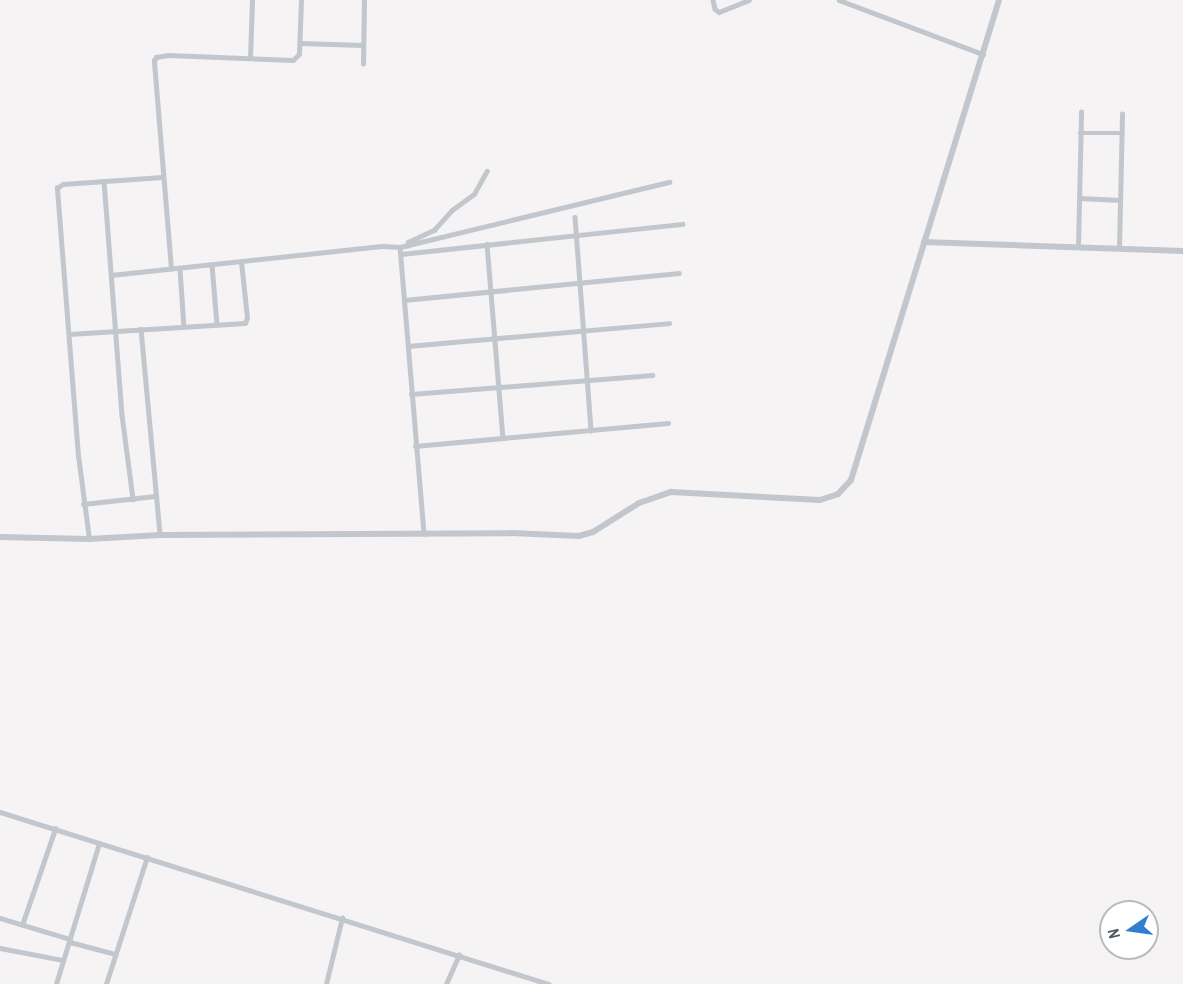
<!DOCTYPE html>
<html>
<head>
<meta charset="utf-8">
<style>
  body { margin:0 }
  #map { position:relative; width:1183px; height:984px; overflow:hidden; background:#f5f3f3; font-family:"Archivo Narrow",sans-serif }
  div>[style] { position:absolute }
  .minor>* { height:4.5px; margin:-2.25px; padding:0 2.25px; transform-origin:2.25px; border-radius:2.25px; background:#c1c7cd }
  .tertiary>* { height:6px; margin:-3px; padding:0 3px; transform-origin:3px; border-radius:3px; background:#c1c7cd }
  span { translate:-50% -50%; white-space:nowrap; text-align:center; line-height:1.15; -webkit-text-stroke:6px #fff; paint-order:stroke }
  .north { position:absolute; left:1099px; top:900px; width:60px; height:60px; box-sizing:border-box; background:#fff; border:2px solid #b8bcbf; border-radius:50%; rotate:257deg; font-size:16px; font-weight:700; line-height:24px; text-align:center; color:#4d575e }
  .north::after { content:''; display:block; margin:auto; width:21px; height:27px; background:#317ed1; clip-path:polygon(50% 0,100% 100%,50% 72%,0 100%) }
</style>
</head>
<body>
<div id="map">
  <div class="minor">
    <i style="left:713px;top:0;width:9px;rotate:77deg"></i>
    <i style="left:715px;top:9px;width:5px;rotate:37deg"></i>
    <i style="left:719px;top:12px;width:32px;rotate:-22deg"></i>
    <i style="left:839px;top:0;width:154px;rotate:20.6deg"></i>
    <i style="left:300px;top:43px;width:63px;rotate:1.8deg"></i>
    <i style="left:250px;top:58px;width:58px;rotate:-88deg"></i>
    <i style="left:363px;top:64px;width:64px;rotate:-89.1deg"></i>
    <i style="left:1080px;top:133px;width:42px"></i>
    <i style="left:104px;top:181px;width:235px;rotate:85.6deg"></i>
    <i style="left:122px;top:415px;width:85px;rotate:82.5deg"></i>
    <i style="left:1079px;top:198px;width:41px;rotate:2.8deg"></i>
    <i style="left:575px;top:217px;width:214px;rotate:85.7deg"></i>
    <i style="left:487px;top:244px;width:194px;rotate:85.3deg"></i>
    <i style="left:407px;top:246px;width:4px;rotate:-76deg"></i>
    <i style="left:408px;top:242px;width:29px;rotate:-25deg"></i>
    <i style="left:434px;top:230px;width:27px;rotate:-48deg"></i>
    <i style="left:452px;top:210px;width:27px;rotate:-36deg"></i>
    <i style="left:474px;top:194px;width:26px;rotate:-61deg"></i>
    <i style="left:400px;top:247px;width:288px;rotate:85.2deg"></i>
    <i style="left:1078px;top:247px;width:135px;rotate:-88.7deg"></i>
    <i style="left:1119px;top:248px;width:134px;rotate:-88.7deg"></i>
    <i style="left:401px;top:254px;width:283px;rotate:-6.1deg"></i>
    <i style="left:212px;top:265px;width:60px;rotate:85.2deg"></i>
    <i style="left:171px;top:269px;width:209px;rotate:-94.7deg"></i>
    <i style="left:154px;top:61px;width:4px;rotate:-63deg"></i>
    <i style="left:156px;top:57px;width:12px;rotate:-9deg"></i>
    <i style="left:168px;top:55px;width:125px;rotate:2.3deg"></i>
    <i style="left:293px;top:60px;width:8px;rotate:-45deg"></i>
    <i style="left:299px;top:54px;width:54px;rotate:-87.9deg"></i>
    <i style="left:180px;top:269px;width:58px;rotate:86.1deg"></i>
    <i style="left:111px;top:275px;width:274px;rotate:-6.1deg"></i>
    <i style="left:383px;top:246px;width:17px;rotate:3deg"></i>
    <i style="left:400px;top:247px;width:277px;rotate:-13.6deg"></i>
    <i style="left:404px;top:300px;width:276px;rotate:-5.6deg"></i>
    <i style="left:141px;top:329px;width:207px;rotate:84.7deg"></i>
    <i style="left:69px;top:334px;width:176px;rotate:-3.6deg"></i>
    <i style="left:245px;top:323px;width:5px;rotate:-68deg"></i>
    <i style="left:247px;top:318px;width:56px;rotate:-96.1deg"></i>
    <i style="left:408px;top:346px;width:262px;rotate:-5deg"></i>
    <i style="left:411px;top:394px;width:242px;rotate:-4.5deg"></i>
    <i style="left:415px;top:446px;width:254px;rotate:-5.2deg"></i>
    <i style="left:83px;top:504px;width:72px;rotate:-6.3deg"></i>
    <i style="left:89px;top:539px;width:84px;rotate:-97.5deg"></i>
    <i style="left:78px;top:456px;width:269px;rotate:-94.5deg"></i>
    <i style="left:57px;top:188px;width:7px;rotate:-34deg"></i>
    <i style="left:63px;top:184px;width:99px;rotate:-4deg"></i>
    <i style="left:0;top:812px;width:575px;rotate:17.4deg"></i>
    <i style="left:0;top:918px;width:73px;rotate:16.7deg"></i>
    <i style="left:22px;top:925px;width:102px;rotate:-71deg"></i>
    <i style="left:70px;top:942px;width:47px;rotate:14.9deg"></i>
    <i style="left:0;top:948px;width:64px;rotate:10.8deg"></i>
    <i style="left:56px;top:984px;width:147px;rotate:-73deg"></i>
    <i style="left:106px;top:984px;width:133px;rotate:-72.1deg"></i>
    <i style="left:326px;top:984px;width:68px;rotate:-76.4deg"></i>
    <i style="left:446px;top:984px;width:32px;rotate:-66deg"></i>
  </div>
  <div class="tertiary">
    <i style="left:924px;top:242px;width:259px;rotate:2deg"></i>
    <i style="left:0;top:537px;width:89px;rotate:1.3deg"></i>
    <i style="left:89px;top:539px;width:71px;rotate:-3.2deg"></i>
    <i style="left:160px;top:535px;width:351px;rotate:-0.3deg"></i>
    <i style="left:511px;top:533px;width:68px;rotate:2.5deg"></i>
    <i style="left:579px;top:536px;width:15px;rotate:-16deg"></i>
    <i style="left:593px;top:532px;width:54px;rotate:-32.2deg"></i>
    <i style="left:639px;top:503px;width:34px;rotate:-19deg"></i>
    <i style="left:671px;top:492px;width:149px;rotate:3.1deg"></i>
    <i style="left:820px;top:500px;width:19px;rotate:-18deg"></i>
    <i style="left:838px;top:494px;width:19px;rotate:-47deg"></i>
    <i style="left:851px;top:480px;width:502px;rotate:-72.86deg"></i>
  </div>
  <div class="north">N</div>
</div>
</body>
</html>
